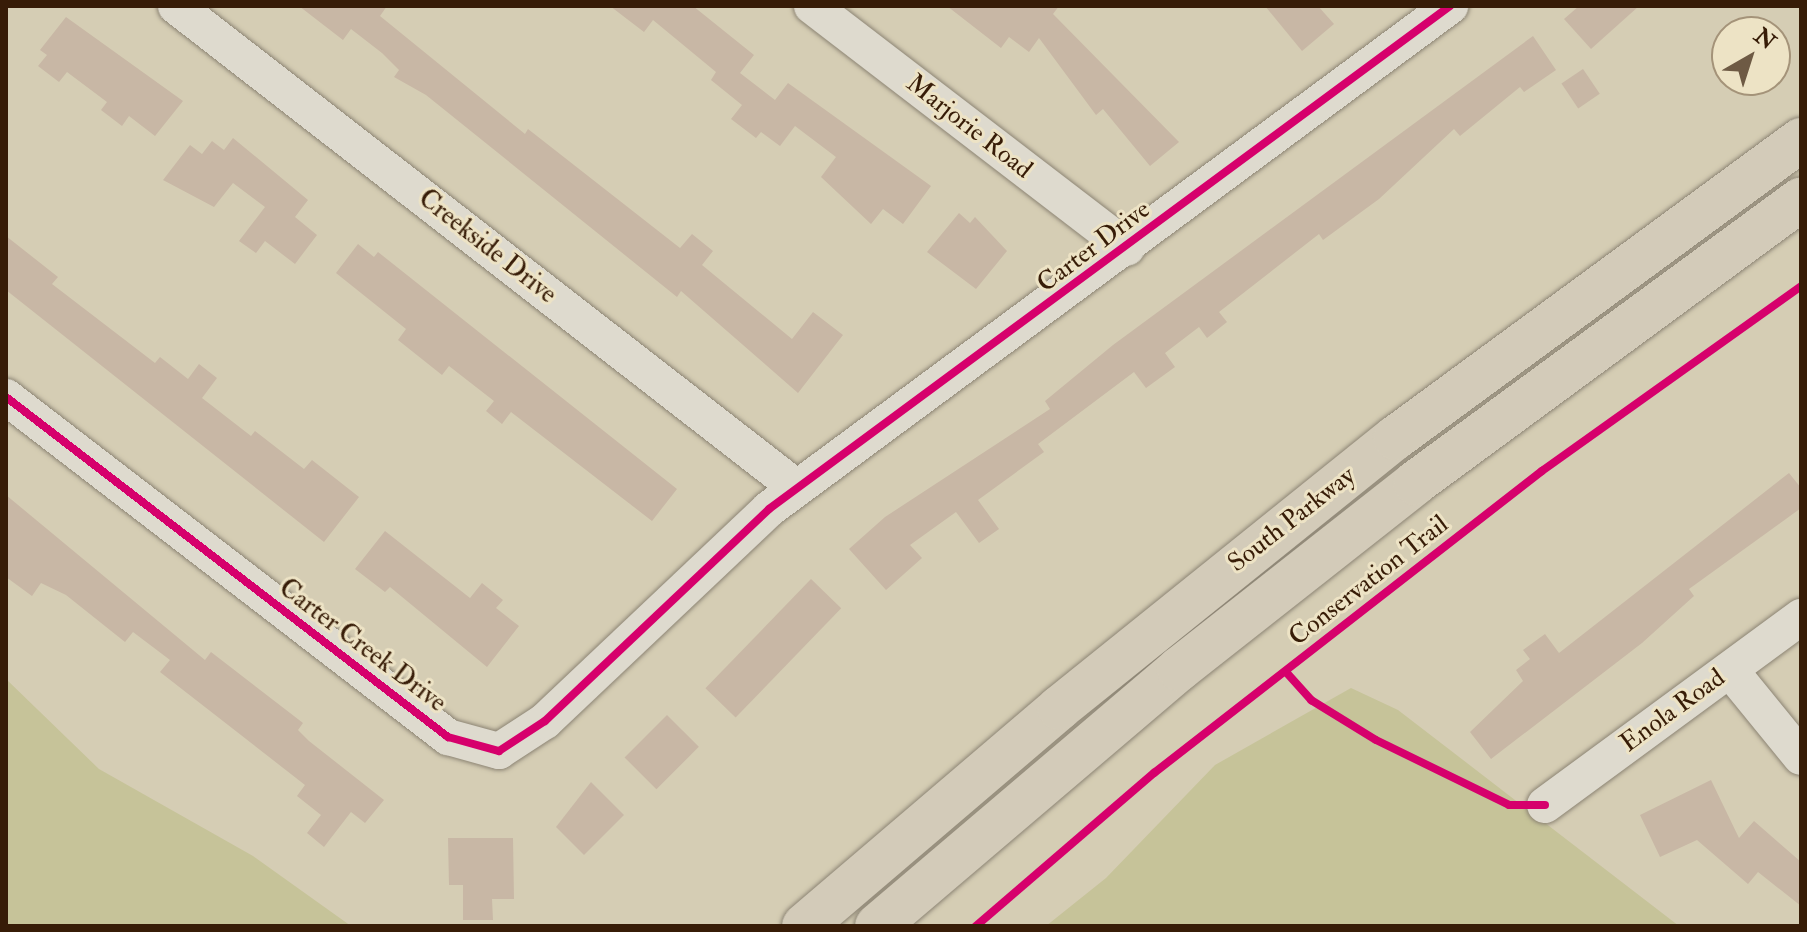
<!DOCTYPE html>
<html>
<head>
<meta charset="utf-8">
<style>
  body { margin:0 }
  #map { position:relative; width:1807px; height:932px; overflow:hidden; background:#d5cdb4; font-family:"IM FELL Double Pica",serif }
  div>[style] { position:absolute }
  .green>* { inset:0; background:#c6c399 }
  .building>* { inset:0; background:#c8b7a5; transform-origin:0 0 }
  .roads { filter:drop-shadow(0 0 2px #8c8474) drop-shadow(0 0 2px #8c8474) }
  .minor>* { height:36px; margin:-18px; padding:0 18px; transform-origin:18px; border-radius:18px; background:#dedace }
  .major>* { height:44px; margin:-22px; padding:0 22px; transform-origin:22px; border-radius:22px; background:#d3cbb9 }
  .cycleway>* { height:8px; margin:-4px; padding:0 4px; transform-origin:4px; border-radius:4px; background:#d6006c }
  span { translate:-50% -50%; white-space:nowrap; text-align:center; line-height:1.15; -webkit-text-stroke:6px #ede3c5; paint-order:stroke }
  .street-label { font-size:26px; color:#371c07 }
  .frame { position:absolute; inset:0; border:8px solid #371c07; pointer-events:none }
  .north { position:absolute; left:1711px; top:16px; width:80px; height:80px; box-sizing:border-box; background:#ede3c5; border:2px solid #a49379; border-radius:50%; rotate:39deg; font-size:22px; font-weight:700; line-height:32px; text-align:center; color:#371c07 }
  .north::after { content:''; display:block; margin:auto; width:28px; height:36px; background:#6e5a44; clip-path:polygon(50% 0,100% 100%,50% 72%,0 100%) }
</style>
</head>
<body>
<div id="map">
  <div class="green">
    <i style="clip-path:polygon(6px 679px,99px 769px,253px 856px,351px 926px,6px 926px)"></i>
    <i style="clip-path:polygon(1351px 688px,1398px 710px,1679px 926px,1046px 926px,1106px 878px,1215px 765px)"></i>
  </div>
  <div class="building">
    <i style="clip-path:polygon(299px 6px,387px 6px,380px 16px,525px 134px,528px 129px,680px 248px,692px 234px,713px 251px,702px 265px,792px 339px,813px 312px,843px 335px,798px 393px,681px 291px,677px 297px,426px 95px,394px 77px,399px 70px,382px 53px,351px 29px,343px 40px)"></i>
    <i style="clip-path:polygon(610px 6px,693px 6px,754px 55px,740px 73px,775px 100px,788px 83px,931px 186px,903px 224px,883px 209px,871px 224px,821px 177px,836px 157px,795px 126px,780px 146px,761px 132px,756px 138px,731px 119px,742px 105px,711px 80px,716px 72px,653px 20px,644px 32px)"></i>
    <i style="clip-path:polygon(947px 6px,1059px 6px,1053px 14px,1179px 142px,1150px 166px,1103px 109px,1096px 115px,1039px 38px,1029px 52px,1009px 37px,1001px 48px)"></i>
    <i style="clip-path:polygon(1265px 6px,1318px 6px,1334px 24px,1302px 51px)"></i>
    <i style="clip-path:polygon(1579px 6px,1639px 6px,1591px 49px,1564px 19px)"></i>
    <i style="clip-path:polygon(66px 17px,183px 101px,155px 136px,129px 116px,122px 126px,101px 110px,107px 102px,67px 72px,59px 82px,38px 66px,47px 55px,40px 50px)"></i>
    <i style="clip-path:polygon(1533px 36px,1556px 70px,1524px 92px,1520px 87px,1460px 136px,1454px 129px,1379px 199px,1323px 240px,1319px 234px,1219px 312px,1227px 322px,1207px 338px,1199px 327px,1165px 353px,1175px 367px,1146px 388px,1134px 372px,1038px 444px,1044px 452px,978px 500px,999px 529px,979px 543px,956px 512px,910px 545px,922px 558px,886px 590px,849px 549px,885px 517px,1050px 409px,1045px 401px,1113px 345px)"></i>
    <i style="left:1583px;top:69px;width:30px;height:26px;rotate:56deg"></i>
    <i style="clip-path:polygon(233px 138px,308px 200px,295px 217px,317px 235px,295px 264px,265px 241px,256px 253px,239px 241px,265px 207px,233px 183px,214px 207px,163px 180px,190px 145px,202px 154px,212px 141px,224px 150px)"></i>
    <i style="clip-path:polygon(959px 213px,970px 223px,975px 217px,1007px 251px,976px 289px,927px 252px)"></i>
    <i style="clip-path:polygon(6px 236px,58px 277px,52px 284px,155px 363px,160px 357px,188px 379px,199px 364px,217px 378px,202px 398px,251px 436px,255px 431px,304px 469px,312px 460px,359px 497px,324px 542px,6px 290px)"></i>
    <i style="clip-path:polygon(358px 244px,374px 257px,378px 252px,677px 489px,652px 521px,511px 412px,502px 424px,486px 411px,494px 401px,449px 366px,442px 375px,398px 340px,406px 329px,336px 273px)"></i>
    <i style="clip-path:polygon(1789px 473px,1801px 488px,1801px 508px,1689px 589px,1694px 596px,1642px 643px,1491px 759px,1470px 732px,1523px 681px,1516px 670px,1530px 659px,1523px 650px,1545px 634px,1559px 653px)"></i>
    <i style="clip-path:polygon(6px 495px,205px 660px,211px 652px,303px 723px,298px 730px,309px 741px,384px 800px,365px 823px,351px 812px,324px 847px,307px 833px,321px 815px,297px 796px,305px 785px,160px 672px,170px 660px,133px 632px,125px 642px,66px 595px,41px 583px,32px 596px,6px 577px)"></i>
    <i style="clip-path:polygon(385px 531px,470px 598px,482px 583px,503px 600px,496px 608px,519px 626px,487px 667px,390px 587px,385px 592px,355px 569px)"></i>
    <i style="left:811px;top:579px;width:42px;height:152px;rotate:44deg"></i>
    <i style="left:667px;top:715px;width:45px;height:60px;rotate:45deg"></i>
    <i style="clip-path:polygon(1711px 780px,1739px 838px,1754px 821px,1801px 862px,1801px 906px,1758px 872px,1748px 884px,1697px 840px,1660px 857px,1640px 815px)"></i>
    <i style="clip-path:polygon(591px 782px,624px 815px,584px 855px,556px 827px)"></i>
    <i style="clip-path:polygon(448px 838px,513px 838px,514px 899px,492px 899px,493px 920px,463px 920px,463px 885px,449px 885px)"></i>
  </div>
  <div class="roads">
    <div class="minor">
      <i style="left:176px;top:6px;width:786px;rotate:37.82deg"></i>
      <i style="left:812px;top:6px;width:397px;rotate:37.5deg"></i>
      <i style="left:6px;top:397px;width:558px;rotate:37.57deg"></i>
      <i style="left:448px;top:737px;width:53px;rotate:15.4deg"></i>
      <i style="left:499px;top:751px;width:55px;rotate:-33.1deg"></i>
      <i style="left:545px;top:721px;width:308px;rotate:-43.4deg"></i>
      <i style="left:769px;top:509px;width:847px;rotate:-36.45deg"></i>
      <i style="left:1730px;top:670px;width:112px;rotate:50.8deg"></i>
      <i style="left:1545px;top:805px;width:318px;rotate:-36.3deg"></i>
    </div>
    <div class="major">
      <i style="left:804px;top:926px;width:335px;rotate:-40.5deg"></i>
      <i style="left:1059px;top:708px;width:431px;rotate:-38.8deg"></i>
      <i style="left:1395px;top:438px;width:504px;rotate:-36.28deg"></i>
      <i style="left:877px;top:926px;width:397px;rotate:-40.4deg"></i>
      <i style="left:1179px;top:669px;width:300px;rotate:-38.2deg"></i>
      <i style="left:1415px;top:483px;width:479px;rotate:-36.3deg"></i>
    </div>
  </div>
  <div class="cycleway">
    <i style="left:6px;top:397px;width:558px;rotate:37.57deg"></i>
    <i style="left:448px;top:737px;width:53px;rotate:15.4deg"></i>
    <i style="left:499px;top:751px;width:55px;rotate:-33.1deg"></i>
    <i style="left:545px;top:721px;width:308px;rotate:-43.4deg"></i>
    <i style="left:769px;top:509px;width:847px;rotate:-36.45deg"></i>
    <i style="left:1286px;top:672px;width:38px;rotate:48deg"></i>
    <i style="left:1311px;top:700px;width:76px;rotate:31.6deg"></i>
    <i style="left:1376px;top:740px;width:148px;rotate:26deg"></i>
    <i style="left:1509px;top:805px;width:36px"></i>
    <i style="left:976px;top:926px;width:235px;rotate:-40.7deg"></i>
    <i style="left:1154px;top:773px;width:492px;rotate:-37.9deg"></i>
    <i style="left:1542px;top:471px;width:318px;rotate:-35.5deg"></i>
  </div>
  <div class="street-label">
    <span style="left:969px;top:127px;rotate:38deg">Marjorie Road</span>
    <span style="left:487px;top:247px;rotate:38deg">Creekside Drive</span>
    <span style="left:1094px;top:247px;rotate:-37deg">Carter Drive</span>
    <span style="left:1292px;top:520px;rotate:-38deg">South Parkway</span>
    <span style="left:1369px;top:581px;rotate:-38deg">Conservation Trail</span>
    <span style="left:362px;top:646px;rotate:37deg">Carter Creek Drive</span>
    <span style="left:1673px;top:711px;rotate:-36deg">Enola Road</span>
  </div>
  <div class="frame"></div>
  <div class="north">N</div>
</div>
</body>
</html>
